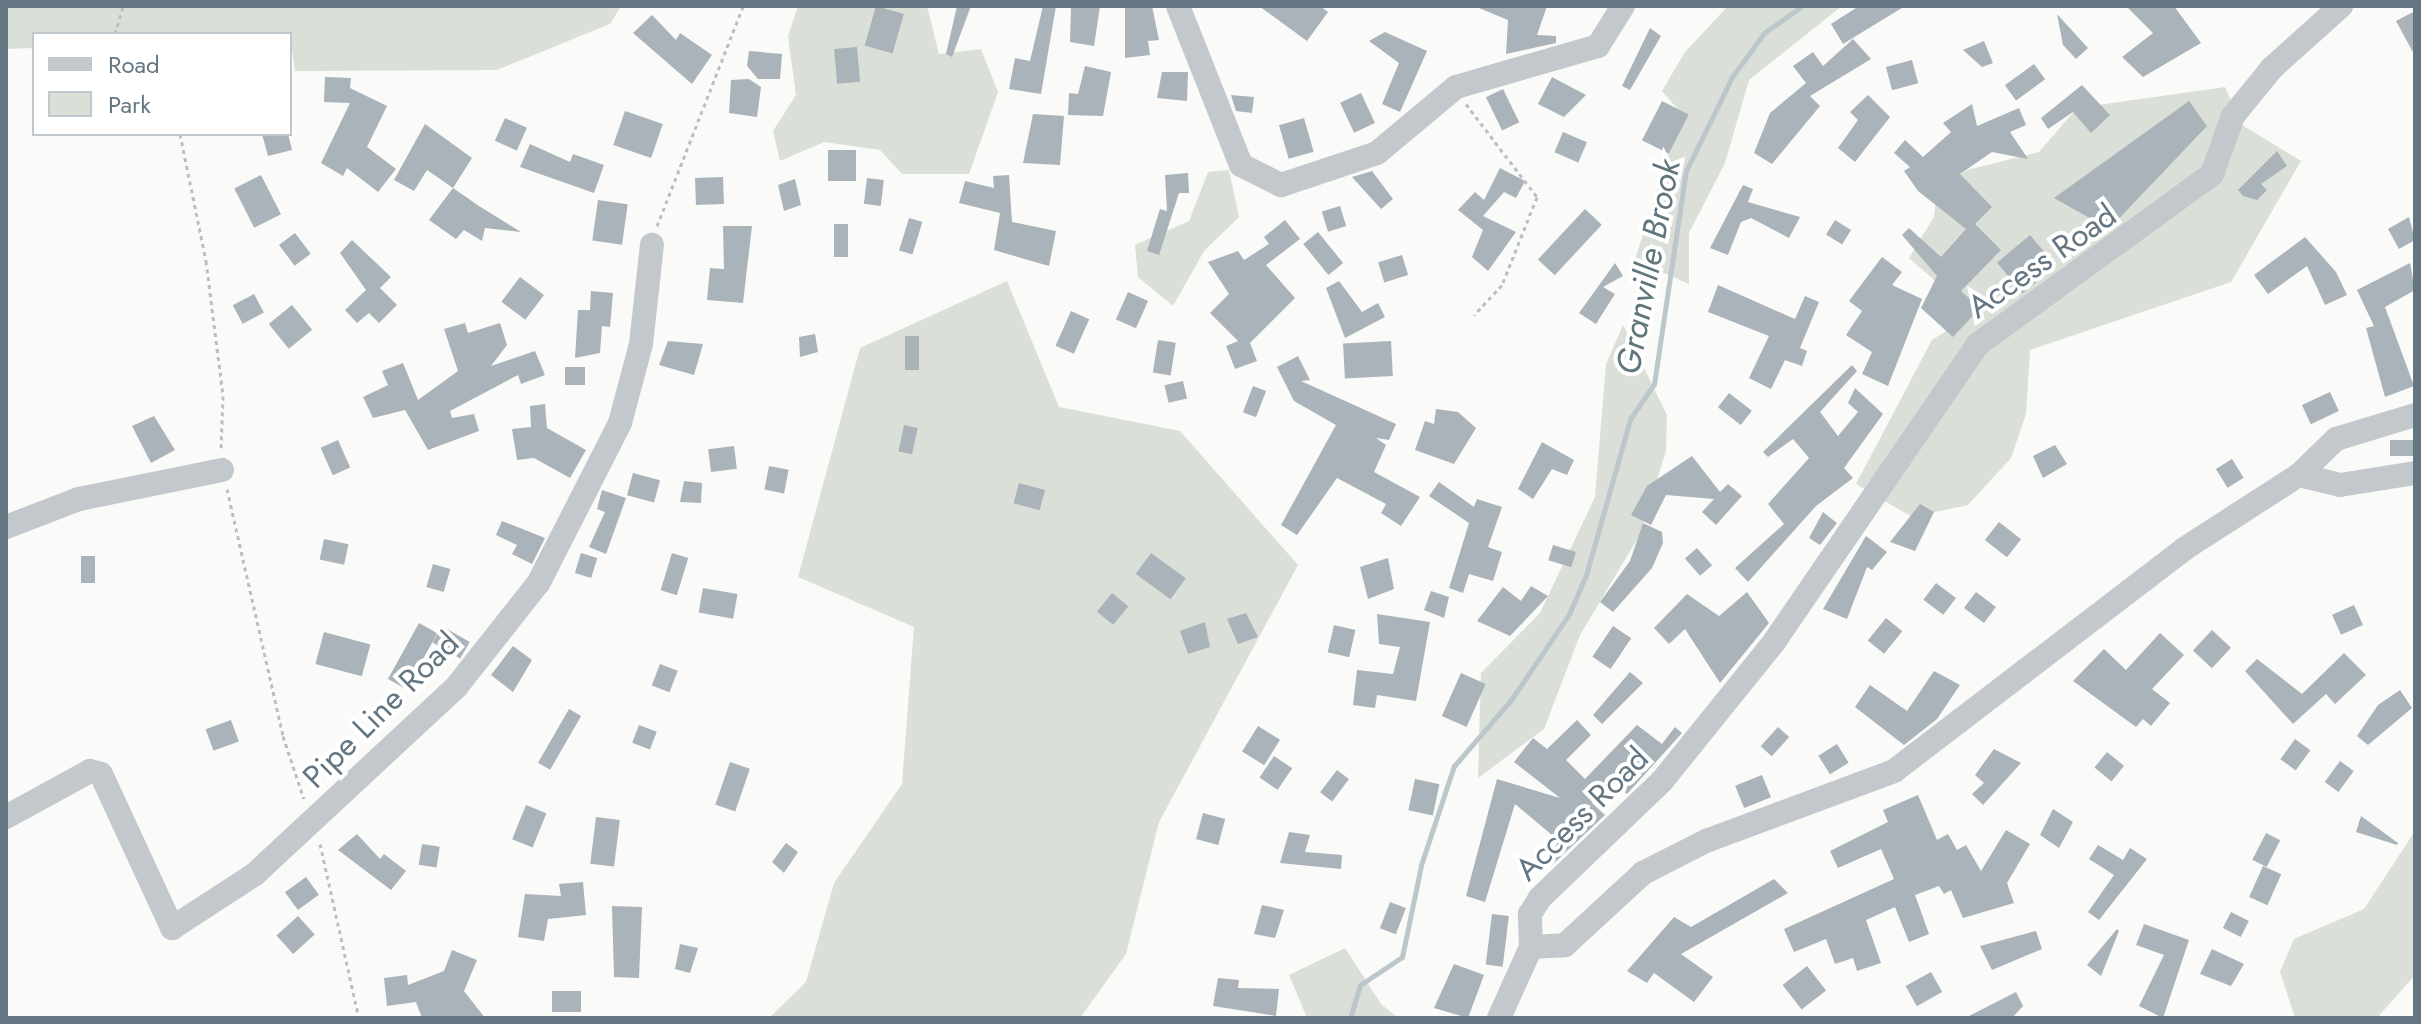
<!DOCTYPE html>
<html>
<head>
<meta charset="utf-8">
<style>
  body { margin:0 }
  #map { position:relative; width:2421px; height:1024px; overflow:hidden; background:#fafaf8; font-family:Jost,sans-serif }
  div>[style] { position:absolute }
  .green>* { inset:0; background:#dadfd7 }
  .stream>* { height:5px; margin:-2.5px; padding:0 2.5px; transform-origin:2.5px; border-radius:2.5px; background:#bbc7cb }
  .building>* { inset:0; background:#aab3b9; transform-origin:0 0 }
  .path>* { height:3px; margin-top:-1.5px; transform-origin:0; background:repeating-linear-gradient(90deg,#bbbfc2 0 4px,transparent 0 8px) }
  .minor>* { height:24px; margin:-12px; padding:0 12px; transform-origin:12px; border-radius:12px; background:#c3c8cc }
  span { translate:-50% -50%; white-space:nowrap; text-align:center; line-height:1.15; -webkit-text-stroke:8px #fff; paint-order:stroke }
  .street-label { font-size:32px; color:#657683 }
  .water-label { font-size:34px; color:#60757c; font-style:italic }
  .frame { position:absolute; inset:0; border:8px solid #657683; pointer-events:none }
  .legend { position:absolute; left:32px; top:32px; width:260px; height:104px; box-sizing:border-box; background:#fff; border:2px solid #c1c8cd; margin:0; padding:10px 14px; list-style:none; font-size:24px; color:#657683 }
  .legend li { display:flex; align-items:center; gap:16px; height:40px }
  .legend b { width:40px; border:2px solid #c1c8cd }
</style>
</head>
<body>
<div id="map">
  <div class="green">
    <i style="clip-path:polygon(6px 6px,621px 6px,610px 24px,497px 70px,295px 71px,290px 34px,34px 34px,34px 48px,6px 49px)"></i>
    <i style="clip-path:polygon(798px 6px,927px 6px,939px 54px,981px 49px,998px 92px,969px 174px,902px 174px,880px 150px,824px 142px,780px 161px,773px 131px,796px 95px,788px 36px)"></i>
    <i style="clip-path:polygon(1728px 6px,1842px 6px,1749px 80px,1725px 163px,1689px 233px,1689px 284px,1635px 260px,1681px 113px,1662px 91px,1685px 52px)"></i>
    <i style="clip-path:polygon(2225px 87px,2242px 125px,2301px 161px,2231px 282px,2030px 350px,2026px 414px,2011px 458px,1968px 505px,1912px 517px,1856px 484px,1932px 340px,1973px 314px,1909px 258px,1934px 217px,1937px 191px,1967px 170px,2039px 152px,2077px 108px)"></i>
    <i style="clip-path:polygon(1229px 170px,1239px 217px,1204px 251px,1173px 306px,1138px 277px,1135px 245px,1189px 221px,1208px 172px)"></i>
    <i style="clip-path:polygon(1007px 281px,1059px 407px,1180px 431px,1298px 565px,1159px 822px,1126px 954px,1080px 1018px,769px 1018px,806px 982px,834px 883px,902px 784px,914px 627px,798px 577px,860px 348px)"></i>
    <i style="clip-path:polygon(1623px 325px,1667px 415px,1666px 451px,1639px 536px,1580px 635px,1544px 729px,1478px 778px,1481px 673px,1540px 613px,1595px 497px,1606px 364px)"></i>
    <i style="clip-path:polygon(2415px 831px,2415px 975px,2377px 1018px,2295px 1018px,2280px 972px,2294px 939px,2364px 909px)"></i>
    <i style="clip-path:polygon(1345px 948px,1381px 1004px,1398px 1018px,1307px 1018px,1289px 975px)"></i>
  </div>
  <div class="stream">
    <i style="left:1350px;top:1018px;width:34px;rotate:-73deg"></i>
    <i style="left:1360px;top:985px;width:50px;rotate:-33.7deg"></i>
    <i style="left:1402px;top:957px;width:94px;rotate:-78.3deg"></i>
    <i style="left:1421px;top:865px;width:104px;rotate:-71.6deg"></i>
    <i style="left:1454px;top:766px;width:87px;rotate:-49.2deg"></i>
    <i style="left:1511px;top:700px;width:104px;rotate:-56deg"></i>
    <i style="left:1569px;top:614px;width:43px;rotate:-66.4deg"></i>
    <i style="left:1586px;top:575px;width:162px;rotate:-74.2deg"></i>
    <i style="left:1630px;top:419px;width:42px;rotate:-55.6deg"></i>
    <i style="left:1654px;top:384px;width:215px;rotate:-81.5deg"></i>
    <i style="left:1686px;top:171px;width:105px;rotate:-63.9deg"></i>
    <i style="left:1732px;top:77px;width:54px;rotate:-54deg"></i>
    <i style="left:1764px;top:33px;width:47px;rotate:-35.4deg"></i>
  </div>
  <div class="building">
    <i style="left:876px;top:6px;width:29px;height:41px;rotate:16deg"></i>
    <i style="clip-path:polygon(957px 6px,971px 6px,952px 57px,946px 54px)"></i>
    <i style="clip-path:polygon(1043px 6px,1056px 6px,1041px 94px,1009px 89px,1015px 58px,1030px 61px)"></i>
    <i style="clip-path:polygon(1100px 6px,1094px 46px,1070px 42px,1071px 8px)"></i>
    <i style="clip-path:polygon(1125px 6px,1152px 6px,1159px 40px,1148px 41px,1150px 55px,1125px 58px)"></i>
    <i style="clip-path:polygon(1259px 6px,1320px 6px,1328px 12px,1307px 41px)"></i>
    <i style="clip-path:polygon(1474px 6px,1547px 6px,1537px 35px,1556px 36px,1556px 43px,1506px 54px,1508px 20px)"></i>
    <i style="clip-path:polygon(1859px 6px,1905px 6px,1843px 44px,1831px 24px)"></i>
    <i style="clip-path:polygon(2126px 6px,2174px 6px,2201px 43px,2143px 77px,2122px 57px,2153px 33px)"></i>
    <i style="clip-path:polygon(2415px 11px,2415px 56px,2396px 21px)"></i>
    <i style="clip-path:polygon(2057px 14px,2088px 48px,2076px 59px,2063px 45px)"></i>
    <i style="clip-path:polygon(652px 15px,676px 40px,680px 33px,712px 55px,692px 84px,633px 33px)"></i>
    <i style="clip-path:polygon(1650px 28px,1661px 36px,1630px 90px,1622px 86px)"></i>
    <i style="clip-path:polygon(1385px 32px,1427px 51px,1400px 112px,1382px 104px,1399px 63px,1369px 41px)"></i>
    <i style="clip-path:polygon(1853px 39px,1871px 59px,1810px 96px,1820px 106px,1772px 164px,1754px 153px,1770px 113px,1806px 83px,1793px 66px,1813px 52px,1823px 66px)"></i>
    <i style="clip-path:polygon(1984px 41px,1993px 63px,1982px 67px,1963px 50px)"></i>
    <i style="left:857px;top:47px;width:35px;height:23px;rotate:85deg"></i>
    <i style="clip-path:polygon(749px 51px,782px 54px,780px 79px,758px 79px,747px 66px)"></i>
    <i style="left:1912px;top:60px;width:24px;height:27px;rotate:75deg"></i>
    <i style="left:2034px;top:64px;width:19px;height:36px;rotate:54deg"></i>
    <i style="clip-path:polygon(1085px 66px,1111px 72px,1103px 116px,1068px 115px,1069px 93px,1078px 94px)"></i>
    <i style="clip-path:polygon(1162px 72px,1188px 72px,1187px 101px,1157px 98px)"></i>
    <i style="clip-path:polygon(325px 77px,351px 78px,350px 88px,387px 106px,367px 147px,396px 169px,378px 192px,347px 168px,343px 176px,321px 163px,350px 103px,324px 102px)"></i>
    <i style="clip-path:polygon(1552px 77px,1586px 95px,1564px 117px,1538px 104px)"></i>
    <i style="clip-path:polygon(749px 79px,761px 87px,757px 117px,729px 113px,731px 80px)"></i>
    <i style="clip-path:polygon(2082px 85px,2110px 115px,2091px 133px,2073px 112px,2048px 129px,2041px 118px)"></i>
    <i style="left:1503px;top:89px;width:37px;height:19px;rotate:64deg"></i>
    <i style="left:1361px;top:93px;width:33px;height:23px;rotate:65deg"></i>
    <i style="clip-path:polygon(1231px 95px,1254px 97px,1252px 113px,1236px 111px)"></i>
    <i style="clip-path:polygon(1868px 95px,1890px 117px,1855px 162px,1838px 148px,1858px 120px,1850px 112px)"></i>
    <i style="left:1662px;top:101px;width:30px;height:44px;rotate:27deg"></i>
    <i style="clip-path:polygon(2189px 101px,2207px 126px,2109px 229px,2054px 198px)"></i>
    <i style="clip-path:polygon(1972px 104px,1977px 126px,2019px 108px,2026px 125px,2010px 132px,2028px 159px,1992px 152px,1960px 174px,1992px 207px,1975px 224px,2001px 250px,1961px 291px,1980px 308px,1953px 337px,1921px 308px,1937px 276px,1902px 235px,1909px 228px,1941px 257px,1966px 229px,1918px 191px,1904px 171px,1910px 167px,1894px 153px,1905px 140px,1923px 157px,1951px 132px,1943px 123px)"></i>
    <i style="left:625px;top:111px;width:40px;height:36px;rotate:19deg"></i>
    <i style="clip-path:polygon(1033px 114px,1064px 116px,1060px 165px,1023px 163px)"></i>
    <i style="left:505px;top:118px;width:24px;height:25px;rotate:24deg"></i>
    <i style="left:1304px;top:118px;width:35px;height:26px;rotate:74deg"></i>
    <i style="clip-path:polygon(425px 124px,472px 158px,453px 188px,427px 170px,414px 191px,394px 180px)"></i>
    <i style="left:1563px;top:132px;width:26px;height:22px;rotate:23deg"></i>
    <i style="clip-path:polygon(262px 134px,288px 134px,292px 150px,268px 156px)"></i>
    <i style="clip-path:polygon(530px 144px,570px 162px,573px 154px,604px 165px,594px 193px,520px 167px)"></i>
    <i style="left:856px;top:150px;width:31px;height:28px;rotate:90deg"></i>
    <i style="clip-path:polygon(2277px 151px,2287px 166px,2261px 184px,2267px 190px,2257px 200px,2243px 196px,2238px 190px)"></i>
    <i style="clip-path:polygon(1500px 168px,1525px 181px,1516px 198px,1504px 192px,1483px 216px,1516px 232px,1488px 271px,1472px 257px,1483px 230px,1458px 210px,1475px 192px,1484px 200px)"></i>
    <i style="clip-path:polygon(1372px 171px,1393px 199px,1381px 209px,1352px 177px)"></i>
    <i style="clip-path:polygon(1188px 173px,1189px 193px,1179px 193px,1159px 255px,1147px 251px,1160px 209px,1167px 211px,1165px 175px)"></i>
    <i style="left:261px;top:175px;width:44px;height:30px;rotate:63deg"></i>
    <i style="clip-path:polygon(1009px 175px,1012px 222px,1056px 231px,1049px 266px,994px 250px,1000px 213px,959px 203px,965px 181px,994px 188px,993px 176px)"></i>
    <i style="left:723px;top:177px;width:27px;height:28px;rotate:88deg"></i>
    <i style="left:867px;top:178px;width:17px;height:26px;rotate:7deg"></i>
    <i style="clip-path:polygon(795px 179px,801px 205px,784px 211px,778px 185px)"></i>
    <i style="clip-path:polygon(1743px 185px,1753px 189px,1748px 202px,1800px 217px,1789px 238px,1751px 218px,1741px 222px,1728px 255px,1710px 248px)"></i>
    <i style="clip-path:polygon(453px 188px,479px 206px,521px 232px,485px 228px,482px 241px,464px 230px,456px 239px,429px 220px)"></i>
    <i style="left:598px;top:200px;width:30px;height:41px;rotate:8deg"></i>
    <i style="left:1340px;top:206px;width:21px;height:19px;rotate:73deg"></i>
    <i style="left:1585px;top:209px;width:23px;height:69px;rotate:43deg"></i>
    <i style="clip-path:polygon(2409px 217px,2415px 240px,2399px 249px,2388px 229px)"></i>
    <i style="left:909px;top:218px;width:14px;height:34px;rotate:17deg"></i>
    <i style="clip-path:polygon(1285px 220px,1300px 239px,1266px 265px,1295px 298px,1250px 343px,1257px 361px,1235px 369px,1226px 346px,1238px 341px,1210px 313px,1229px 294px,1208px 262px,1238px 251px,1244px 260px,1269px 244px,1264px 237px)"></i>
    <i style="left:1835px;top:220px;width:19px;height:17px;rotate:32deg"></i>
    <i style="left:834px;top:224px;width:14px;height:33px"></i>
    <i style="clip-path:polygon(723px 226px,752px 226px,743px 303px,707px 300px,710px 268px,724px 269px)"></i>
    <i style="left:1318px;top:232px;width:40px;height:19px;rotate:51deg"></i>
    <i style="left:295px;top:233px;width:26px;height:20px;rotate:53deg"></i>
    <i style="left:2030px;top:235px;width:40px;height:43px;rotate:50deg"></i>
    <i style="clip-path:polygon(2305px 237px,2336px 272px,2347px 295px,2325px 305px,2307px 266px,2268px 294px,2254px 275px)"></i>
    <i style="clip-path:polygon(352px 240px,391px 277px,380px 288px,397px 305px,379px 323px,369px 313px,357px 323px,345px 310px,366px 290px,340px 253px)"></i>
    <i style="left:1402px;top:255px;width:21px;height:25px;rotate:73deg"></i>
    <i style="clip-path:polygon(1882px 257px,1902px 272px,1892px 285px,1922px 299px,1888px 386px,1862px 374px,1872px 352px,1846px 335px,1862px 311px,1849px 301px)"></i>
    <i style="clip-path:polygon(1615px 263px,1623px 276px,1603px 287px,1615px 294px,1596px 324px,1579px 313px)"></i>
    <i style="clip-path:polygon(2410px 263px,2415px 290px,2385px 307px,2414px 386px,2385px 397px,2366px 328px,2374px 326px,2357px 290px)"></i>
    <i style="left:520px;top:277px;width:30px;height:31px;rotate:37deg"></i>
    <i style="clip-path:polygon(1339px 281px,1362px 312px,1378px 303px,1385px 317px,1345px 338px,1326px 288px)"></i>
    <i style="clip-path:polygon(1718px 285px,1795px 319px,1805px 296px,1819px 302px,1800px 348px,1807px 351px,1802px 366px,1785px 360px,1771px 389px,1749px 378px,1769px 336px,1708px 312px)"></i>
    <i style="clip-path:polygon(591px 291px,613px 293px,610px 327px,602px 326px,600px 353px,575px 358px,578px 310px,590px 310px)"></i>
    <i style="left:1128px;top:292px;width:22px;height:30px;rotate:24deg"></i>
    <i style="left:254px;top:294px;width:21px;height:24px;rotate:62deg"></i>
    <i style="left:292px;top:305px;width:32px;height:30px;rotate:51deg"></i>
    <i style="left:1071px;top:311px;width:20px;height:38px;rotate:24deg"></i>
    <i style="clip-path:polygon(465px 323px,468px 333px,500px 323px,507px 345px,491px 366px,535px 351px,545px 375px,521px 384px,518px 375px,450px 411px,452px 418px,474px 414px,479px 431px,428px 450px,405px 410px,373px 418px,363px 397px,388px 385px,382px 371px,403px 363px,418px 400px,458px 371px,444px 329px)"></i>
    <i style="clip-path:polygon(815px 334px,818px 352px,800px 357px,799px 337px)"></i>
    <i style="left:905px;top:336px;width:14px;height:34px"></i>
    <i style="left:1158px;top:340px;width:18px;height:33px;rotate:9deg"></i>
    <i style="clip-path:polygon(668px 341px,703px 344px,694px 375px,659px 365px)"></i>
    <i style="left:1391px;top:341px;width:35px;height:48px;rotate:87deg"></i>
    <i style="clip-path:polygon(1298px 356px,1310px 380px,1301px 381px,1396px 424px,1389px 440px,1376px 438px,1386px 445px,1374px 472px,1420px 497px,1401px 526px,1381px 513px,1386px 504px,1337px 478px,1297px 535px,1281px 525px,1336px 425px,1294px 401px,1277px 367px)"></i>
    <i style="clip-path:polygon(1852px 365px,1857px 371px,1820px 412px,1838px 436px,1858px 412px,1848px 403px,1855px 388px,1883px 414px,1844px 468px,1853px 478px,1816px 506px,1748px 582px,1735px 568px,1784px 524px,1768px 504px,1809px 458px,1793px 439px,1768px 457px,1763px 452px)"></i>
    <i style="left:565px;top:367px;width:20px;height:18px"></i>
    <i style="left:1183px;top:381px;width:18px;height:19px;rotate:77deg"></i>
    <i style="left:1253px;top:386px;width:14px;height:28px;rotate:21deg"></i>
    <i style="left:2330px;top:392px;width:21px;height:31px;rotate:65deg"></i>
    <i style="left:1729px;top:393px;width:29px;height:18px;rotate:38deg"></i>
    <i style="clip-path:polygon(545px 404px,547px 428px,586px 450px,570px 478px,534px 458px,517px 460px,512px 429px,531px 427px,530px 406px)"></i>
    <i style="clip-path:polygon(1436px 409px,1458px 412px,1476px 428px,1454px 464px,1415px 450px,1425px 421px,1434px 424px)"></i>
    <i style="clip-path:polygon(154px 416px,175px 450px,151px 463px,132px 426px)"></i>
    <i style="left:904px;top:425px;width:14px;height:27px;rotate:12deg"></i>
    <i style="left:338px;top:440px;width:30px;height:19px;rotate:66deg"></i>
    <i style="left:2415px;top:440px;width:16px;height:25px;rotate:90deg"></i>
    <i style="clip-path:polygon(1542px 442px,1574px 460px,1567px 475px,1552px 469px,1533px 499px,1518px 489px)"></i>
    <i style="clip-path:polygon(2055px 445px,2067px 464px,2043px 478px,2033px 456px)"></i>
    <i style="left:734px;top:446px;width:23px;height:26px;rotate:83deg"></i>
    <i style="clip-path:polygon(1692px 456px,1720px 492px,1728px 484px,1742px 496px,1716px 525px,1702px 512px,1714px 499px,1666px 495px,1651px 525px,1631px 515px,1647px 486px)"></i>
    <i style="left:2232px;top:459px;width:22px;height:19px;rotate:58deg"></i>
    <i style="left:769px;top:466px;width:20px;height:24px;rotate:11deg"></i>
    <i style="left:633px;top:473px;width:28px;height:23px;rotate:15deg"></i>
    <i style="clip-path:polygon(684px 481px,702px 483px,701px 503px,680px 502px)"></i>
    <i style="clip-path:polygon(1439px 482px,1474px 507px,1477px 499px,1502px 507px,1488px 547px,1502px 552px,1493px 581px,1469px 574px,1463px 593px,1449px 588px,1469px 523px,1429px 496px)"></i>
    <i style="left:1019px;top:483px;width:27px;height:21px;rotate:15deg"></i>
    <i style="clip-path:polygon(602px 490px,626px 498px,606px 554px,589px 547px,605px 512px,597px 509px)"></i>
    <i style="clip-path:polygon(1920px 504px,1934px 512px,1915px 551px,1890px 542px)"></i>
    <i style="clip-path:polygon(1823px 512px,1837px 523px,1820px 545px,1809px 538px)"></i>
    <i style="clip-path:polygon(502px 521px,545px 538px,532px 564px,512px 554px,517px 545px,496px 535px)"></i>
    <i style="left:1999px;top:522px;width:28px;height:23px;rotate:38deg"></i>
    <i style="clip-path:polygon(1643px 523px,1662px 532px,1663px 543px,1652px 568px,1613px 612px,1600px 602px,1630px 561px)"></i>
    <i style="clip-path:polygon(1866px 536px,1887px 552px,1872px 570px,1867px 567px,1847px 619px,1823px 609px)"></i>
    <i style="left:324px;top:539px;width:25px;height:21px;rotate:12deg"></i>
    <i style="left:1553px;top:545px;width:24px;height:16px;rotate:17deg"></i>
    <i style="left:1697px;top:548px;width:23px;height:16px;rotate:49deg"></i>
    <i style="left:581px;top:553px;width:17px;height:21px;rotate:17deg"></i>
    <i style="left:672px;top:553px;width:17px;height:39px;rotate:17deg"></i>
    <i style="left:1151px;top:553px;width:43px;height:26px;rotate:36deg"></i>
    <i style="left:81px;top:556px;width:14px;height:27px"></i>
    <i style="clip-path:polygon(1388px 558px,1394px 589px,1368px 599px,1360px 567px)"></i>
    <i style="left:433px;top:564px;width:18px;height:24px;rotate:16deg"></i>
    <i style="left:1936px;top:583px;width:25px;height:21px;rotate:37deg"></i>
    <i style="clip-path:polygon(1531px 586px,1548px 596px,1510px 636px,1477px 621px,1503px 587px,1521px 601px)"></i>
    <i style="left:703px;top:588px;width:35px;height:25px;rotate:10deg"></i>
    <i style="clip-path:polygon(1431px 591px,1449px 597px,1444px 618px,1424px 610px)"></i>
    <i style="clip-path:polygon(1747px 592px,1769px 623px,1720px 683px,1685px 629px,1669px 644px,1654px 628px,1687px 594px,1719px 616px)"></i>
    <i style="left:1976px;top:592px;width:25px;height:20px;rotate:37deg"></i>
    <i style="left:1112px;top:593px;width:21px;height:24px;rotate:39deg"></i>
    <i style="left:2354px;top:605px;width:22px;height:24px;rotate:66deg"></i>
    <i style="clip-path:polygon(1246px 613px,1258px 637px,1238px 644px,1227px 619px)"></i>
    <i style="clip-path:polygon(1377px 614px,1430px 622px,1416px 701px,1377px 695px,1375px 708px,1353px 705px,1357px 670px,1393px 674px,1400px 647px,1379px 644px)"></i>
    <i style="left:1886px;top:618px;width:21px;height:29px;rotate:39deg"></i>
    <i style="clip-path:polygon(1205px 622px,1210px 647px,1188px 654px,1180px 631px)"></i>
    <i style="left:419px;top:623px;width:21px;height:64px;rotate:29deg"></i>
    <i style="left:1334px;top:625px;width:22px;height:28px;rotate:13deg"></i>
    <i style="left:442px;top:626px;width:32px;height:19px;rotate:30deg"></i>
    <i style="left:1613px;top:626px;width:22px;height:37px;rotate:34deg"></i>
    <i style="left:2212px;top:630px;width:26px;height:28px;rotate:43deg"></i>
    <i style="left:324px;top:632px;width:48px;height:33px;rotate:15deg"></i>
    <i style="clip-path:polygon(2160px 633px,2184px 655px,2152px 689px,2170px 703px,2151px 726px,2143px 719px,2136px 727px,2073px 681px,2104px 649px,2126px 670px)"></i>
    <i style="clip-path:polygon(513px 646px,532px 660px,513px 692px,491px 675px)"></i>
    <i style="clip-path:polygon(2344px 653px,2366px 675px,2335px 704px,2326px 694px,2293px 724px,2245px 671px,2257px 659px,2302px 694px)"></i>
    <i style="left:660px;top:664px;width:19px;height:23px;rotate:21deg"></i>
    <i style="clip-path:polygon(1934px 671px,1960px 685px,1937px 719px,1904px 745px,1855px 707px,1870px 685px,1907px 711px)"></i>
    <i style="clip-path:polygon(1630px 672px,1643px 683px,1602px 724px,1593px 715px)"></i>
    <i style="left:1461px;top:673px;width:27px;height:47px;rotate:24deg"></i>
    <i style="clip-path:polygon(2400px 690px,2412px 708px,2368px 745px,2357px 736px,2378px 705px)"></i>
    <i style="left:569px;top:709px;width:14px;height:62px;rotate:30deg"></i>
    <i style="left:231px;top:720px;width:23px;height:27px;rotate:70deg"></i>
    <i style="clip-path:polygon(1577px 720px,1591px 735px,1566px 760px,1585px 779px,1637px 725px,1662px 744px,1675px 727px,1682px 733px,1627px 794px,1613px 782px,1592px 803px,1605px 815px,1552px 865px,1545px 860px,1559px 841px,1515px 804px,1485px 902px,1466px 896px,1497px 779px,1560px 798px,1514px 762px,1533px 738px,1547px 749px)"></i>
    <i style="left:639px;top:725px;width:19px;height:19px;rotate:21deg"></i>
    <i style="left:1258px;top:726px;width:26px;height:30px;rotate:32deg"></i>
    <i style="left:1778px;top:727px;width:15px;height:26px;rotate:42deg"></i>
    <i style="left:2295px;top:739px;width:19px;height:25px;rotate:36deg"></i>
    <i style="left:1837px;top:744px;width:22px;height:22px;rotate:58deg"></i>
    <i style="clip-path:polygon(1994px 749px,2021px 763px,1983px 805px,1972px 794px,1984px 783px,1975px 775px)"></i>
    <i style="left:2107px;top:752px;width:22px;height:20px;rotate:39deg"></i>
    <i style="left:1274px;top:756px;width:22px;height:26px;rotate:34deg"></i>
    <i style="left:2340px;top:761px;width:17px;height:26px;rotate:36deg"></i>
    <i style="left:730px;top:762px;width:21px;height:45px;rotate:19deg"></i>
    <i style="left:1337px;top:770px;width:15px;height:28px;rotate:37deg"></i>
    <i style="left:1762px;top:775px;width:24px;height:29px;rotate:68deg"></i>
    <i style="left:1415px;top:779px;width:25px;height:32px;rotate:12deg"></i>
    <i style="clip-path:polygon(1918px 795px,1937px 840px,1948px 834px,1957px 850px,1966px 845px,1981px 871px,2006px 830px,2030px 844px,2007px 883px,2014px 903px,1963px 918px,1951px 890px,1944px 894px,1939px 886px,1915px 895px,1929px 934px,1909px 942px,1895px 907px,1866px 920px,1881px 963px,1857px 971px,1853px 958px,1835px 964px,1826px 939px,1794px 952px,1784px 929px,1894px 879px,1881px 849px,1838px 868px,1830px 851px,1888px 822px,1883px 810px)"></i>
    <i style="left:526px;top:805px;width:22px;height:37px;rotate:22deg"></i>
    <i style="clip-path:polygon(2053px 809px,2073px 822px,2059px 848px,2040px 835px)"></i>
    <i style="left:1203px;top:813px;width:23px;height:27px;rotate:15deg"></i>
    <i style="clip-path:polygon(2361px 816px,2398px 843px,2397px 845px,2356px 832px)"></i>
    <i style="left:596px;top:817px;width:24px;height:47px;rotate:7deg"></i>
    <i style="clip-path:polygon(1289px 832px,1310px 835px,1305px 852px,1342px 855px,1341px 869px,1280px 863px)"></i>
    <i style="left:2266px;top:833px;width:16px;height:30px;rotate:27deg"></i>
    <i style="clip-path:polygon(357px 834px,380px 859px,384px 854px,406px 871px,391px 890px,338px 850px)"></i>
    <i style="clip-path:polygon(786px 843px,798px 852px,784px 873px,772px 862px)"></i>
    <i style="left:422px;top:844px;width:18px;height:21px;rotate:9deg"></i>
    <i style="clip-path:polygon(2098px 845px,2123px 860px,2130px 848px,2147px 859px,2099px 920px,2088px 912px,2114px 875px,2089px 859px)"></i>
    <i style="left:2263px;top:866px;width:20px;height:34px;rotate:24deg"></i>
    <i style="left:306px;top:877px;width:22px;height:26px;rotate:54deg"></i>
    <i style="clip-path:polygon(1774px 879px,1788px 893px,1681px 954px,1713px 977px,1694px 1002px,1654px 973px,1647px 983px,1627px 971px,1674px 917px,1691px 927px)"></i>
    <i style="clip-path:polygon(583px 882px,586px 915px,548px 919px,544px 941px,518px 937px,525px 894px,561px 896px,559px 884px)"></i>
    <i style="left:1390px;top:902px;width:17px;height:28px;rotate:21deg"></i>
    <i style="clip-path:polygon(1262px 905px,1284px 910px,1275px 938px,1254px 934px)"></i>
    <i style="clip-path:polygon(612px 906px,642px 907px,639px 978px,614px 977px)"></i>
    <i style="left:2231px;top:912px;width:20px;height:18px;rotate:27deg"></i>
    <i style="left:1492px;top:914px;width:17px;height:51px;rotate:7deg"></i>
    <i style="left:298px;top:916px;width:25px;height:29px;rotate:48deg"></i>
    <i style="clip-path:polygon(2144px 924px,2189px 940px,2163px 1018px,2139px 1006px,2164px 955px,2136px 945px)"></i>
    <i style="clip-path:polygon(2117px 929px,2119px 931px,2101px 976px,2087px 965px)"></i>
    <i style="clip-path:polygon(2036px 931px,2042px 949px,1992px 970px,1980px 946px)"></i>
    <i style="clip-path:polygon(680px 944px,698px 948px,690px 973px,675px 969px)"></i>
    <i style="clip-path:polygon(2212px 949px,2244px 964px,2231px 986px,2200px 974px)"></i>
    <i style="clip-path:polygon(452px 950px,477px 960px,464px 991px,485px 1018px,422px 1018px,416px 1002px,387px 1006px,384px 978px,407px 975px,408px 985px,444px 971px)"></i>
    <i style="clip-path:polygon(1454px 964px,1484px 975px,1468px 1018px,1434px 1008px)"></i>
    <i style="left:1807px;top:966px;width:31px;height:31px;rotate:52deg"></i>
    <i style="left:1931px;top:972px;width:23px;height:29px;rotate:61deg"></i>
    <i style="clip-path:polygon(1218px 978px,1239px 980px,1238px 988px,1279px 989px,1276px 1016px,1213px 1006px)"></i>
    <i style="left:552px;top:991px;width:29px;height:21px"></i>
    <i style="clip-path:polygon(2016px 992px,2023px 1006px,2012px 1018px,1965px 1018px)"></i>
  </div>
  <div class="path">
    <i style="left:115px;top:34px;width:29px;rotate:-74deg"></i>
    <i style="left:1466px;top:104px;width:117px;rotate:52.6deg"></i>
    <i style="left:1537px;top:197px;width:95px;rotate:111.7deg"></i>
    <i style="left:1502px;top:285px;width:41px;rotate:133deg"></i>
    <i style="left:180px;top:134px;width:130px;rotate:78.4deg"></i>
    <i style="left:206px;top:261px;width:136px;rotate:82.8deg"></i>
    <i style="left:223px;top:396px;width:54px;rotate:92.1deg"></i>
    <i style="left:657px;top:226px;width:236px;rotate:-68.6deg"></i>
    <i style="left:227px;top:489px;width:253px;rotate:77.2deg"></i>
    <i style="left:283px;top:736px;width:66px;rotate:71.6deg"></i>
    <i style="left:320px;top:844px;width:178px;rotate:77.4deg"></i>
  </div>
  <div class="minor">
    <i style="left:1178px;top:6px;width:171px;rotate:68.4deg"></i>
    <i style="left:1241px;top:165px;width:45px;rotate:26.6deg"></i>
    <i style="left:1281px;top:185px;width:101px;rotate:-18.4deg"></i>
    <i style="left:1377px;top:153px;width:103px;rotate:-39.9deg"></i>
    <i style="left:1456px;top:87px;width:148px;rotate:-16.1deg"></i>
    <i style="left:1598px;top:46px;width:47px;rotate:-58deg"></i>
    <i style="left:2299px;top:475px;width:52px;rotate:-44.2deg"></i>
    <i style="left:2336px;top:439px;width:83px;rotate:-16.9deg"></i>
    <i style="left:6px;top:527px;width:78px;rotate:-21deg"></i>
    <i style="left:79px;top:499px;width:146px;rotate:-11.5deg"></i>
    <i style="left:6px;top:817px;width:96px;rotate:-28.7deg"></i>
    <i style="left:90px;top:771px;width:11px;rotate:15deg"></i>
    <i style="left:101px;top:774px;width:170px;rotate:65.2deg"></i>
    <i style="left:172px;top:928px;width:99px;rotate:-33deg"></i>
    <i style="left:255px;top:874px;width:276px;rotate:-42.9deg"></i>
    <i style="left:457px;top:686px;width:132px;rotate:-51.7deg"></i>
    <i style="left:539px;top:582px;width:178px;rotate:-63deg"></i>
    <i style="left:620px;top:423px;width:82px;rotate:-75.1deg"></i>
    <i style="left:641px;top:344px;width:100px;rotate:-83.7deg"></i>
    <i style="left:1531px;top:947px;width:34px;rotate:-3deg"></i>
    <i style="left:1565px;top:945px;width:106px;rotate:-42.7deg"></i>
    <i style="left:1643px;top:873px;width:71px;rotate:-26.9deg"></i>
    <i style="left:1706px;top:841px;width:201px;rotate:-20.4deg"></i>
    <i style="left:1894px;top:771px;width:365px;rotate:-37.4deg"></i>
    <i style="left:2184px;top:549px;width:137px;rotate:-32.8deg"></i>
    <i style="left:2299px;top:475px;width:42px;rotate:13.7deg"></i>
    <i style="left:2340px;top:485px;width:76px;rotate:-9.1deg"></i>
    <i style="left:1499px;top:1018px;width:78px;rotate:-65.7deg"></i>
    <i style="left:1531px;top:947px;width:33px;rotate:-92deg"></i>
    <i style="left:1530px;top:914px;width:19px;rotate:-58deg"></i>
    <i style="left:1540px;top:898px;width:169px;rotate:-43.8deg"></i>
    <i style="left:1662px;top:781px;width:179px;rotate:-51.1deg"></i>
    <i style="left:1774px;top:642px;width:360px;rotate:-55.6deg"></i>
    <i style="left:1977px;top:345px;width:291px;rotate:-36deg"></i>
    <i style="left:2212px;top:174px;width:62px;rotate:-70.1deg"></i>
    <i style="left:2233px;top:116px;width:62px;rotate:-50.9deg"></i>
    <i style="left:2272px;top:68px;width:93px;rotate:-41.9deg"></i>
  </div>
  <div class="street-label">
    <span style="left:2042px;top:261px;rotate:-35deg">Access Road</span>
    <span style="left:381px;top:710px;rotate:-45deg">Pipe Line Road</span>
    <span style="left:1582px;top:814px;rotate:-45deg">Access Road</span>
  </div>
  <div class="water-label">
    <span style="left:1648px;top:267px;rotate:-79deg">Granville Brook</span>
  </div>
  <div class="frame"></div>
  <ul class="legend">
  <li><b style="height:10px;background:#c3c8cc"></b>Road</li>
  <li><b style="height:22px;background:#dadfd7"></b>Park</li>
  </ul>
</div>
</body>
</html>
